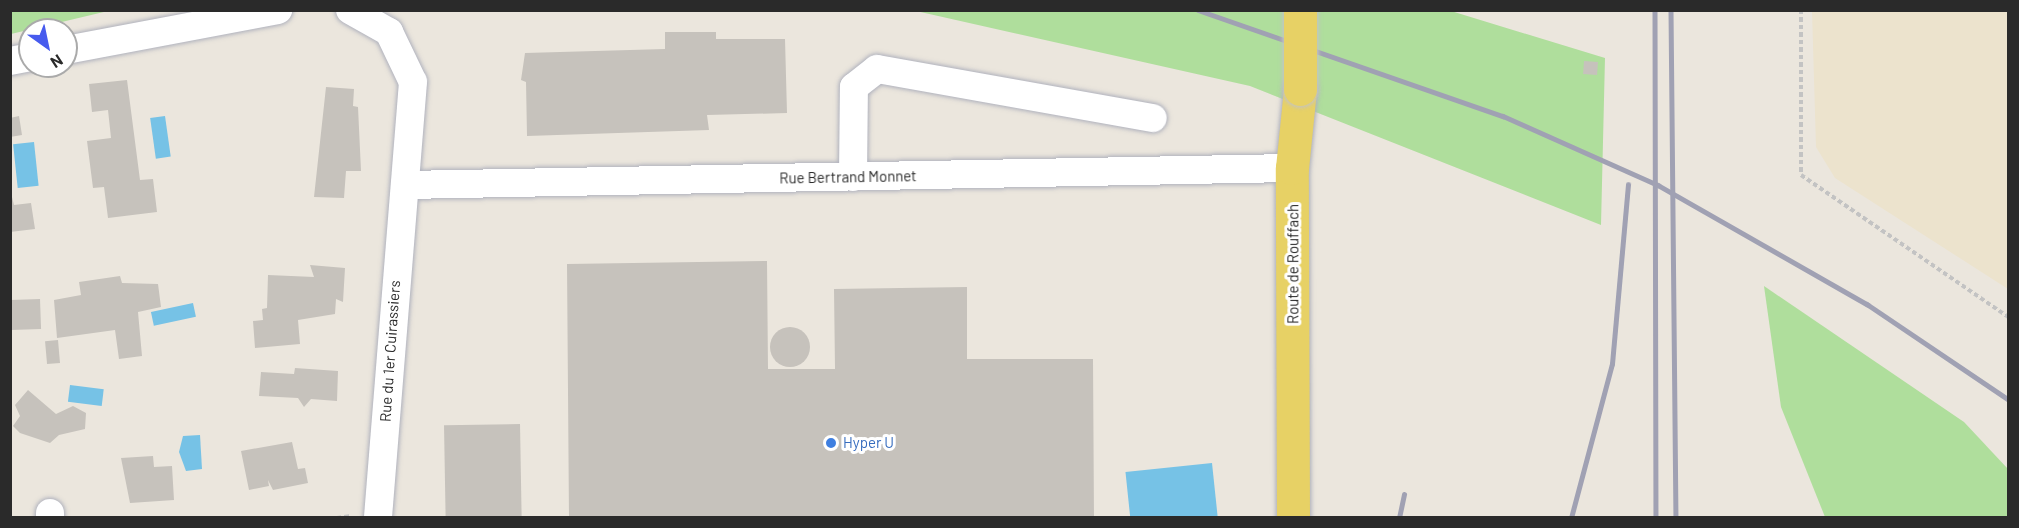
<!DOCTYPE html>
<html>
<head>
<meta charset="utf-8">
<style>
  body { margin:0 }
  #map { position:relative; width:2019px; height:528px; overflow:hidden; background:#ebe6dd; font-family:Barlow,sans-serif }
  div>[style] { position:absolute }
  .education>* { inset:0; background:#ece3cd }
  .green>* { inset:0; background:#afde9c }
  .water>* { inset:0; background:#76c2e6; transform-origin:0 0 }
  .building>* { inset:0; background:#c6c2bc; transform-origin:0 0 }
  .round { border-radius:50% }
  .path>* { height:4px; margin-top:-2px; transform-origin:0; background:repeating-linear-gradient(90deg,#c3c3c3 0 4.5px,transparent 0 7.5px) }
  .roads { filter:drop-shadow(0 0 2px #b0b2bd) drop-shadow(0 0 2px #b0b2bd) }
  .minor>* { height:28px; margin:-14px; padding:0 14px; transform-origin:14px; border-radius:14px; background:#fff }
  .major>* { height:33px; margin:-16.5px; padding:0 16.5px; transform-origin:16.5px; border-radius:16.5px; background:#e7d165 }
  .rail>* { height:4.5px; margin:-2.25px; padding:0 2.25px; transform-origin:2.25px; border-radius:2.25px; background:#a0a1b3 }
  .bridges { filter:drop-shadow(0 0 2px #c3c3c3) drop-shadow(0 0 2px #c3c3c3) }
  .major-bridge>* { height:33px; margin:-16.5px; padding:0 16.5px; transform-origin:16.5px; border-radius:16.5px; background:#e7d165 }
  .dots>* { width:16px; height:16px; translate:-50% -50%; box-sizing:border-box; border:3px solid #fff; border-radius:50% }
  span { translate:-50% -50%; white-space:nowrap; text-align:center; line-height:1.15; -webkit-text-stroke:6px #fff; paint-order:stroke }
  .street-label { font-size:15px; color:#2a2a2a }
  .shop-label { font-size:15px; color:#366cbe }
  .left { translate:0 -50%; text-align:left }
  .frame { position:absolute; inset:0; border:12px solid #2a2a2a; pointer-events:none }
  .north { position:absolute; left:18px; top:18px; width:60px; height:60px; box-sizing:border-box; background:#fff; border:2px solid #aaa; border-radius:50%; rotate:147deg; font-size:16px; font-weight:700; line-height:24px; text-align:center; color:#2a2a2a }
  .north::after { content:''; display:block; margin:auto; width:21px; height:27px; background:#475bee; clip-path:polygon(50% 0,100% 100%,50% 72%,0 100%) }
</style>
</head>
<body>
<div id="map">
  <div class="education">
    <i style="clip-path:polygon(1812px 11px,2008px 11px,2008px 289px,1835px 178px,1816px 147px)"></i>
  </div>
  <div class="green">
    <i style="clip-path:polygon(11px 10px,108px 10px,108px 11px,11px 34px)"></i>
    <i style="clip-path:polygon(916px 11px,1451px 11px,1605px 58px,1601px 225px,1250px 86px)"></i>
    <i style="clip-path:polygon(1764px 286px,1964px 422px,2008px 469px,2008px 517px,1825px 517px,1781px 407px)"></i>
  </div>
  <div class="water">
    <i style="left:165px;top:116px;width:41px;height:15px;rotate:82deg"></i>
    <i style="left:34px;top:142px;width:44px;height:21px;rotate:84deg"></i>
    <i style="left:193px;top:303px;width:14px;height:43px;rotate:78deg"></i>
    <i style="left:70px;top:385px;width:34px;height:17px;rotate:7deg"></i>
    <i style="clip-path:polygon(200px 435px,202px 469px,186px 471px,179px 452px,183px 436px)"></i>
    <i style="left:1212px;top:463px;width:54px;height:87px;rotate:84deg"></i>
  </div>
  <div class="building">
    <i style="clip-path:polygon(665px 32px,716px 32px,716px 39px,785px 39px,787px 113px,707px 115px,709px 130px,527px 136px,526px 82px,521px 80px,525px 53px,665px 49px)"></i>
    <i style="left:1584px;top:61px;width:14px;height:13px;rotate:4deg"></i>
    <i style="clip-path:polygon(127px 80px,140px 180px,153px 179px,157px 212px,108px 218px,104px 187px,93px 188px,87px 141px,111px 138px,108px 110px,92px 112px,89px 84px)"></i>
    <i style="clip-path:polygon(326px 87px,354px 89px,353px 106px,358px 107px,361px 171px,346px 171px,344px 198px,314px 197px)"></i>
    <i style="clip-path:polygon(19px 116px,22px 135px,10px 137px,10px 118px)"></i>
    <i style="clip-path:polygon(10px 189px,14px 205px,31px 203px,35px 229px,10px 232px)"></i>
    <i style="clip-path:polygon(767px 261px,768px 369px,835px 369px,834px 289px,967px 287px,967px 359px,1093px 359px,1094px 518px,569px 518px,567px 264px)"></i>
    <i style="clip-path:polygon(310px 265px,345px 268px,343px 302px,336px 299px,335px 314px,298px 320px,300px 344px,255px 348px,253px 321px,263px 320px,262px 309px,267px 308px,268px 275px,314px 277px)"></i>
    <i style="clip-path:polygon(120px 276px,122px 283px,158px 284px,161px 307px,138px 312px,142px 356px,119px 359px,115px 330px,57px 338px,54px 300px,81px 295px,79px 282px)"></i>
    <i style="left:40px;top:299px;width:30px;height:30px;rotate:88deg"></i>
    <i class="round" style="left:770px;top:327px;width:40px;height:40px"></i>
    <i style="left:58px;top:340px;width:23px;height:13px;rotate:85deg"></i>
    <i style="clip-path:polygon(295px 368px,338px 371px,337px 401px,311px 399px,304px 407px,298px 398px,259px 396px,261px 372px,294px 374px)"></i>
    <i style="clip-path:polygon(28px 390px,56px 414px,73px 406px,86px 413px,85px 429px,59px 435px,50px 443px,20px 433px,13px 426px,20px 416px,15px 405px)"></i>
    <i style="left:520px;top:424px;width:94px;height:76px;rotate:89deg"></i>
    <i style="clip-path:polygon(292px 442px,298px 469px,305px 468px,308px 483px,273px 490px,268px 480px,269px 486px,249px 490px,241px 451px)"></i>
    <i style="clip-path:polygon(153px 456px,154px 467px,172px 466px,174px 500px,130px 503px,121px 458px)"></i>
  </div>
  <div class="path">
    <i style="left:1801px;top:10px;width:165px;rotate:90deg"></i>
    <i style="left:1801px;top:175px;width:251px;rotate:34.4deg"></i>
    <i style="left:337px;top:518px;width:14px;rotate:-8deg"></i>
  </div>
  <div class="roads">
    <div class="minor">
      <i style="left:350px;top:10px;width:45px;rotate:29.4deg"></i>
      <i style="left:389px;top:32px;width:55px;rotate:64.4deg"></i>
      <i style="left:413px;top:82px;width:437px;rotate:94.6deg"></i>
      <i style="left:66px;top:50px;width:216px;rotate:-10.7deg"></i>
      <i style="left:10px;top:61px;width:20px;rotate:-11deg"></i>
      <i style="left:853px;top:177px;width:90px;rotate:-89.4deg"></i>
      <i style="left:854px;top:87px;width:29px;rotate:-38deg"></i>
      <i style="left:877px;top:69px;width:280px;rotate:10.1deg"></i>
      <i style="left:405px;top:185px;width:887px;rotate:-1.1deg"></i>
      <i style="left:50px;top:518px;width:5px;rotate:-90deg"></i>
    </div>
    <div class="major">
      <i style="left:1293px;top:518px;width:350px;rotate:-90.2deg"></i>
      <i style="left:1292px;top:168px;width:79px;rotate:-84.2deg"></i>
    </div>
  </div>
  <div class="rail">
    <i style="left:1198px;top:10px;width:323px;rotate:19.2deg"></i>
    <i style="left:1503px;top:116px;width:170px;rotate:24deg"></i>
    <i style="left:1658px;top:185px;width:241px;rotate:29.7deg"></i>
    <i style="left:1867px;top:304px;width:170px;rotate:34deg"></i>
    <i style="left:1655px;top:10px;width:508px;rotate:89.89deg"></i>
    <i style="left:1671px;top:10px;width:508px;rotate:89.44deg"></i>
    <i style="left:1399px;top:518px;width:24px;rotate:-78deg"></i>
    <i style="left:1571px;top:518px;width:159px;rotate:-75.1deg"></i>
    <i style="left:1612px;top:364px;width:180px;rotate:-84.9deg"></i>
  </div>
  <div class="bridges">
    <div class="major-bridge">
      <i style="left:1300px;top:89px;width:79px;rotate:-90deg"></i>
    </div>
  </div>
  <div class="dots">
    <i style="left:831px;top:443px;background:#3f7fe0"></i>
  </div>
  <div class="street-label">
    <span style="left:848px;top:177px;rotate:-1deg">Rue Bertrand Monnet</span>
    <span style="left:1293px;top:264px;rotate:-90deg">Route de Rouffach</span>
    <span style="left:390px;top:351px;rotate:-86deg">Rue du 1er Cuirassiers</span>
  </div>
  <div class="shop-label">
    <span class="left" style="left:843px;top:443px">Hyper U</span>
  </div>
  <div class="frame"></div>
  <div class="north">N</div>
</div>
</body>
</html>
